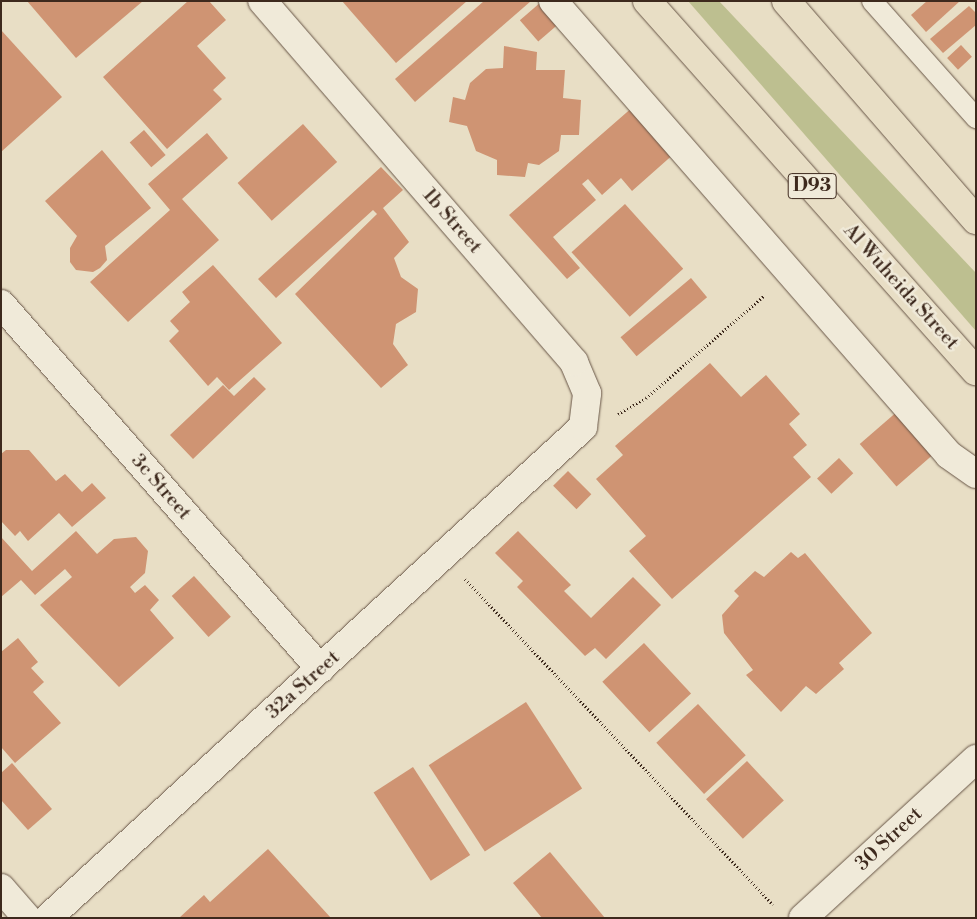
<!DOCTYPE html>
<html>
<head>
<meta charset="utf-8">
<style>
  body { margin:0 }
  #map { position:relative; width:977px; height:919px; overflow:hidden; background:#e8dec5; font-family:"Libre Bodoni",serif }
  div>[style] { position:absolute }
  .green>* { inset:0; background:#bdbf90 }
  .building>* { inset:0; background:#cf9473; transform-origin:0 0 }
  .path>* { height:3px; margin-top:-1.5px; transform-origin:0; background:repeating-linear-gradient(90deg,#3d291d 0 1px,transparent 0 3.5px) }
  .roads { filter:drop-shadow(0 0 1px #685647) drop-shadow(0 0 1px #685647) }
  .service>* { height:20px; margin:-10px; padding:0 10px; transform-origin:10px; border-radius:10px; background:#f0ead9 }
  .minor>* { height:28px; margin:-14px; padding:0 14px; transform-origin:14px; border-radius:14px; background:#f0ead9 }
  .primary>* { height:28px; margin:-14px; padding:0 14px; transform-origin:14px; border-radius:14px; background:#e8dec5 }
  span { translate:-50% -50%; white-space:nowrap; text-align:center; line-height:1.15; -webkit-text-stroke:5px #f0ead9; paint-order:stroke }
  .shield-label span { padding:1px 4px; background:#f0ead9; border:1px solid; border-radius:4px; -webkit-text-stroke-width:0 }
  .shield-label { font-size:19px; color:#3d291d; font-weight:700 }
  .street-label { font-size:20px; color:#3d291d }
  .frame { position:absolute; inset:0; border:2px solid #3d291d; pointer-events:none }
</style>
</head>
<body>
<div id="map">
  <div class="green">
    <i style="clip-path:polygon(688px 1px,719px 1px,976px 273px,976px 331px)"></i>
  </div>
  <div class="building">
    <i style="clip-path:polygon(27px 1px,143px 1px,76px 58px)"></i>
    <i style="clip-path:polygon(188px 1px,209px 1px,226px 20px,197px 46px,226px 78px,213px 90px,222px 99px,167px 149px,103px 77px)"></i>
    <i style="clip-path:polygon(342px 1px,467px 1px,396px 63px)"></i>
    <i style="clip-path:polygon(484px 1px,531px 1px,415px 102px,395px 79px)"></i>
    <i style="clip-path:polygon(927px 1px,960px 1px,926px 32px,911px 15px)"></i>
    <i style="left:541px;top:2px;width:28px;height:28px;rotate:49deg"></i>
    <i style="clip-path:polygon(969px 6px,976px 13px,976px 25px,943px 53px,930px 39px)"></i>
    <i style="clip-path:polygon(1px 30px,62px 97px,1px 152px)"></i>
    <i style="left:961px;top:45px;width:16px;height:19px;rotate:47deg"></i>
    <i style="clip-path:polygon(504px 46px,537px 52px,536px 70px,565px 70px,563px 98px,581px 100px,579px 135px,561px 135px,559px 151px,539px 165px,528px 163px,525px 177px,497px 175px,497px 160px,476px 151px,467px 126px,449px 122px,453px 97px,465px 100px,470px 83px,486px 69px,503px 68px)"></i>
    <i style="clip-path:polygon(634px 106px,676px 152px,632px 191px,621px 178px,602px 195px,588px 179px,582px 184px,596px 200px,553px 237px,580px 268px,567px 279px,509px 215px)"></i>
    <i style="left:303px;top:124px;width:51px;height:88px;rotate:48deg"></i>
    <i style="left:144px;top:130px;width:33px;height:19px;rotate:49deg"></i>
    <i style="clip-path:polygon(207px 133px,228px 158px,182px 199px,219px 240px,128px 322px,90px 282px,170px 210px,148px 184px)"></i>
    <i style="clip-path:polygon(102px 150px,151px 208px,105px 246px,107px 260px,100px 268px,93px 272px,76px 270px,70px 262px,70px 248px,77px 236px,45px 201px)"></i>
    <i style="clip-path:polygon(381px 167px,403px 190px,383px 208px,409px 242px,394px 258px,401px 277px,418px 289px,416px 312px,396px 324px,393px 344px,408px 365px,381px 388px,295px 294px,377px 214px,373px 210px,276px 298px,258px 279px)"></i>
    <i style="left:625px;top:204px;width:87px;height:72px;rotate:48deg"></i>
    <i style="clip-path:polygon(213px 265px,282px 343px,229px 390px,217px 377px,208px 386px,169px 341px,179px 331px,170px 321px,190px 302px,182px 292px)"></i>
    <i style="left:691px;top:278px;width:25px;height:92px;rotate:50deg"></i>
    <i style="clip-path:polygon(710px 363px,741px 397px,766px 375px,800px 414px,789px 424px,807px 445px,793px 457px,811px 477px,672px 599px,629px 551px,646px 536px,596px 479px,623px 455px,615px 446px)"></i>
    <i style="clip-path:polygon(254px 377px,266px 389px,193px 459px,170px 435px,223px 385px,234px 396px)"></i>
    <i style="left:899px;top:410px;width:56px;height:52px;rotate:49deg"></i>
    <i style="clip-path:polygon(6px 450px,29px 450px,56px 481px,65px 474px,82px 492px,92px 483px,106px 498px,72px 527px,59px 513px,28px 541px,20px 531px,15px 536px,1px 521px,1px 454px)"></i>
    <i style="left:839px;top:458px;width:21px;height:30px;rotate:47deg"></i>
    <i style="left:568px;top:471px;width:33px;height:21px;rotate:45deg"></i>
    <i style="clip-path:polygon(76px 531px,97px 554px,114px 539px,136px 537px,148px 551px,145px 573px,130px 587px,135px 593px,145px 585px,159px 600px,150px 610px,174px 638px,119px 687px,40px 605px,72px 577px,65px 569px,35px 595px,21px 580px,1px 597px,1px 537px,32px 571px)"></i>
    <i style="clip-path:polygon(518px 531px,571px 585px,564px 591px,591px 618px,633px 577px,661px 605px,606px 659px,595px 648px,585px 656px,517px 587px,523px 581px,495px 553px)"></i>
    <i style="clip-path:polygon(791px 552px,798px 558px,805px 553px,872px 633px,839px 663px,844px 669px,816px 694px,806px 686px,781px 712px,746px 675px,753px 670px,724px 633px,722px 615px,739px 596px,734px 591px,755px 571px,764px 577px)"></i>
    <i style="left:194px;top:576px;width:55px;height:30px;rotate:48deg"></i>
    <i style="clip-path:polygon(18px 638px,38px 662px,31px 668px,44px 682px,33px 692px,61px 723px,15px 763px,1px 747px,1px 652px)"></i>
    <i style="left:644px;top:643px;width:69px;height:57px;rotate:47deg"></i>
    <i style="left:526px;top:702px;width:103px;height:116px;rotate:57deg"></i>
    <i style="left:698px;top:704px;width:70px;height:57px;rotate:47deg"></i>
    <i style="left:747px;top:761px;width:54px;height:56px;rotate:47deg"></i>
    <i style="clip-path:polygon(12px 763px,52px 809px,28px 830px,1px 800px,1px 773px)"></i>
    <i style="left:413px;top:767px;width:105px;height:47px;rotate:57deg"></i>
    <i style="clip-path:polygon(268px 849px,331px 918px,179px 918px,204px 895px,210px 902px)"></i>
    <i style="clip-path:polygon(550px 852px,605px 918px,542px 918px,513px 883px)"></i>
  </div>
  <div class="path">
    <i style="left:618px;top:414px;width:32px;rotate:-30deg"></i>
    <i style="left:646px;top:398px;width:157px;rotate:-40.9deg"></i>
    <i style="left:465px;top:579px;width:448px;rotate:46.6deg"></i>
  </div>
  <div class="roads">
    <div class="service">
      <i style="left:872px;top:1px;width:157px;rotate:48.4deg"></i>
    </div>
    <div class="minor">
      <i style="left:553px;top:1px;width:602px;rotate:48.9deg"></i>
      <i style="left:949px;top:455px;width:33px;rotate:35deg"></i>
      <i style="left:1px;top:304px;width:485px;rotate:48.8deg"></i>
      <i style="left:1px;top:888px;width:40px;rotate:49deg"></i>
      <i style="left:48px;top:918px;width:726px;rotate:-42.54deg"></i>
      <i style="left:583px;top:427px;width:34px;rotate:-83deg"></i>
      <i style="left:587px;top:393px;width:34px;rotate:-113deg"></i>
      <i style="left:574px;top:362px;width:477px;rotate:-130.8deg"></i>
      <i style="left:803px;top:918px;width:235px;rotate:-42.6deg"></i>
    </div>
    <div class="primary">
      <i style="left:647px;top:1px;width:495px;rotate:48.4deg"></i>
      <i style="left:786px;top:1px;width:290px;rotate:49.1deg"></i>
    </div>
  </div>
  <div class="shield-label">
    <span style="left:812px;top:186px">D93</span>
  </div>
  <div class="street-label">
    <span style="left:452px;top:221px;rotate:49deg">1b Street</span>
    <span style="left:901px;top:287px;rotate:48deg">Al Wuheida Street</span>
    <span style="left:161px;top:487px;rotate:49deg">3c Street</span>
    <span style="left:303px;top:685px;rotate:-42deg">32a Street</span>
    <span style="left:889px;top:839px;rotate:-43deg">30 Street</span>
  </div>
  <div class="frame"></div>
</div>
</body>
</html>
